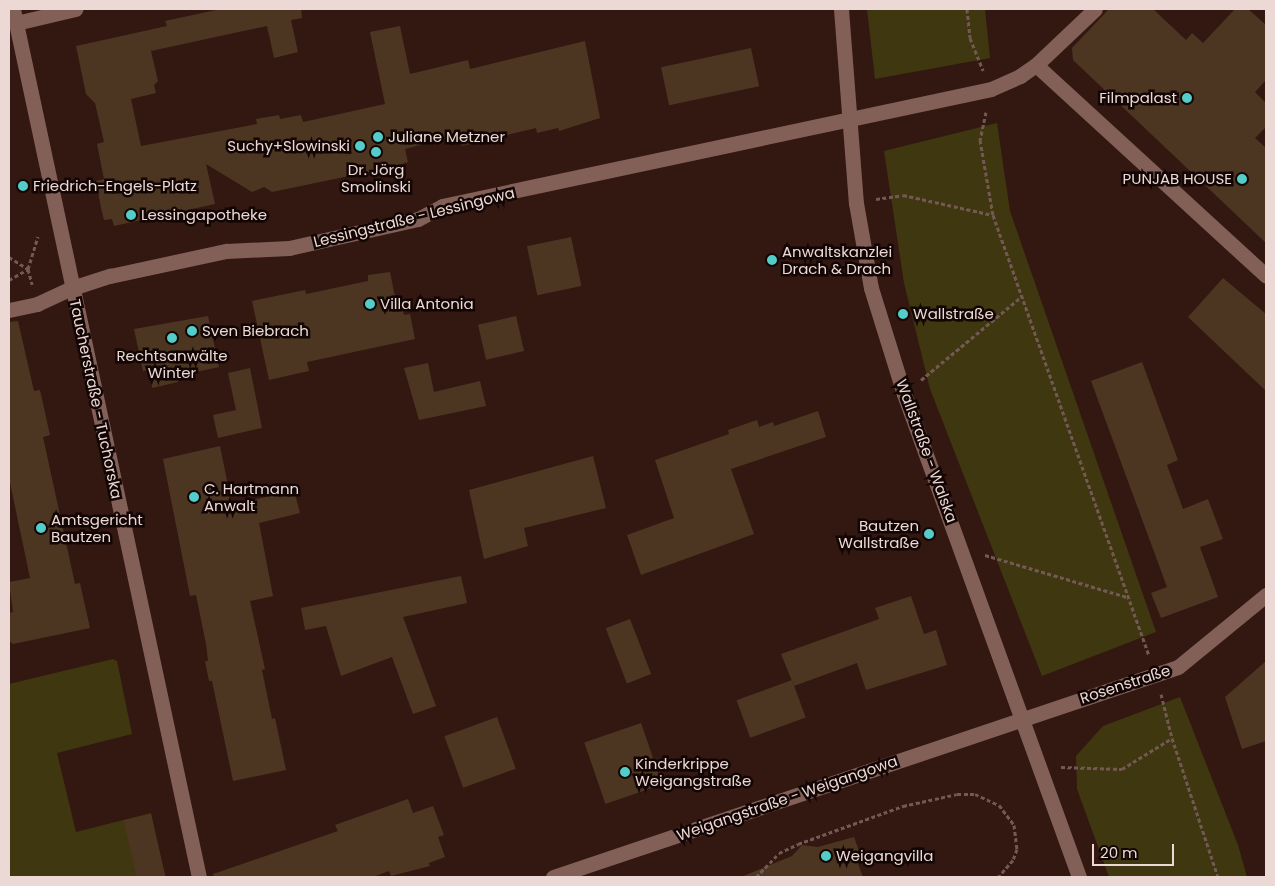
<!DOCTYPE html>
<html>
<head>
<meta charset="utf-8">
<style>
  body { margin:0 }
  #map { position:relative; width:1275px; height:886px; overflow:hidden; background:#331711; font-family:Poppins,sans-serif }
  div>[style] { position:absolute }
  .green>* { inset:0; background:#3f3710 }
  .building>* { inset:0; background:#4d3621; transform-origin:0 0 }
  .path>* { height:3px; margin-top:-1.5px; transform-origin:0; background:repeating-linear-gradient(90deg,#725953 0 4px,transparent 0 6.5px) }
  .minor>* { height:15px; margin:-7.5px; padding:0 7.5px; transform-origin:7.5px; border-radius:7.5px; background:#826058 }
  .dots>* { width:14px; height:14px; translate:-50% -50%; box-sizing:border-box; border:2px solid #120605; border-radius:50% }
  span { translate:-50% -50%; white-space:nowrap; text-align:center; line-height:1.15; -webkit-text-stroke:5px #120605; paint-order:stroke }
  .poi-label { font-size:15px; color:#ecd8d4 }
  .right { translate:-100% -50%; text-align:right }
  .left { translate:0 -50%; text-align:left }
  .street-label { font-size:15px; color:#ecd8d4 }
  .frame { position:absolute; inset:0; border:10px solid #ecd8d4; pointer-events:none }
  .scale { position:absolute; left:1092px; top:844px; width:82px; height:22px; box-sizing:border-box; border:2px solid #ecd8d4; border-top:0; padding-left:6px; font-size:15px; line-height:18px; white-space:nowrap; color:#ecd8d4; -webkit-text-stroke:4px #120605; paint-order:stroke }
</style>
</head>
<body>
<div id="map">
  <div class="green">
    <i style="clip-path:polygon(867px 9px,985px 9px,990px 58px,875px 79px)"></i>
    <i style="clip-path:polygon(997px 123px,1010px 211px,1156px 632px,1042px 676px,930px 389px,904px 283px,884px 151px)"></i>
    <i style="clip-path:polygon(113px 659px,117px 661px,132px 734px,57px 753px,76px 832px,151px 813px,165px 877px,9px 877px,9px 684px)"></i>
    <i style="clip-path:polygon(1180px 697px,1238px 845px,1247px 877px,1109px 877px,1077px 789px,1076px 756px,1103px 726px)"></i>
  </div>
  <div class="building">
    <i style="clip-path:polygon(221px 9px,301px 9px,302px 18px,291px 20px,298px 52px,274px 58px,267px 26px,151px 51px,158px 81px,154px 85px,156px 93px,131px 99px,141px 146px,257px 124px,256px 119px,279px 115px,280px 119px,301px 115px,303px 122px,385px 104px,370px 32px,400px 26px,410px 74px,468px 60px,470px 69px,585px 41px,600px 118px,559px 131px,558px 128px,537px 133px,536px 128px,462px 146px,459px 135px,405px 149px,408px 162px,392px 167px,272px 192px,264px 187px,252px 192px,206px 164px,215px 204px,114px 226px,112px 219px,104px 220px,101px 208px,96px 181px,104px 179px,97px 144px,104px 142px,95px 103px,86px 94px,76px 46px,167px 26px,165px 21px)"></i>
    <i style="clip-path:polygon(1109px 9px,1153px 9px,1186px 40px,1192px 33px,1203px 43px,1235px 9px,1248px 9px,1266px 25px,1266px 80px,1255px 92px,1266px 103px,1266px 127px,1255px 138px,1266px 148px,1266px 243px,1073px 60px,1072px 48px)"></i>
    <i style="left:751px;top:48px;width:39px;height:92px;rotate:78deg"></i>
    <i style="left:571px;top:237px;width:50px;height:45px;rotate:78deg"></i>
    <i style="clip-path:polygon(390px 272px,395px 297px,399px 296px,404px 315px,410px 314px,415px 339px,307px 362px,309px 371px,269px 380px,252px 301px,305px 290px,306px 294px,368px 281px,368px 275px)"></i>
    <i style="clip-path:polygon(1223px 278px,1266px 314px,1266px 391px,1188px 317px)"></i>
    <i style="clip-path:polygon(208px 316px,219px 367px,177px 376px,178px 382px,152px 388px,149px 370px,143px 371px,134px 329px)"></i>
    <i style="left:516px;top:316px;width:36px;height:39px;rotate:77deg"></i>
    <i style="clip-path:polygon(18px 321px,34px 391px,40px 390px,50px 435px,43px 437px,75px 584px,80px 583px,90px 628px,13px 644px,9px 641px,9px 613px,13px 612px,9px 582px,30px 578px,9px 478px,9px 322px)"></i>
    <i style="clip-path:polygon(1142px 362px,1178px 460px,1167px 465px,1183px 509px,1208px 499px,1223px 539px,1200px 547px,1218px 597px,1161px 618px,1151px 593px,1167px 587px,1091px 381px)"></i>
    <i style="clip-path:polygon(428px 363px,434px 392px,480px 381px,486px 406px,419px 420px,404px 368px)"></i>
    <i style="clip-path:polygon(250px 368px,262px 428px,218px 438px,213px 415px,236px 410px,228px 373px)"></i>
    <i style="clip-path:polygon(818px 411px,826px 437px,731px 469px,754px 534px,641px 575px,627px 535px,674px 518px,655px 460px,729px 434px,728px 430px,757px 420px,759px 427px,773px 422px,774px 426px)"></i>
    <i style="clip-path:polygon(220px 446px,232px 505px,294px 490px,300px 513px,259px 523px,273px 596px,250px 601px,265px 669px,262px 670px,272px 719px,275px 718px,286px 770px,233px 781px,212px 681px,209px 681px,205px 661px,208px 661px,206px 644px,196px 595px,190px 596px,163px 459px)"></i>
    <i style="clip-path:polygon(593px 456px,606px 508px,524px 528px,528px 546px,484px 559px,469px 490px)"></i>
    <i style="clip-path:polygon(461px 576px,467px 603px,403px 617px,436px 706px,413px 714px,392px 657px,341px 676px,326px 626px,305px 630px,301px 608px)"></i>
    <i style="clip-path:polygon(911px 596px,924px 634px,936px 630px,947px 665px,866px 690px,857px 663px,794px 686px,781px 654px,879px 619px,875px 608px)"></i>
    <i style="left:630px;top:619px;width:59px;height:26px;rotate:69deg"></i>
    <i style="clip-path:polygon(1266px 661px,1266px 741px,1242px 749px,1225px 697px)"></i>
    <i style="left:792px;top:680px;width:40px;height:59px;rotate:70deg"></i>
    <i style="left:497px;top:717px;width:55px;height:56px;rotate:70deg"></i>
    <i style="left:641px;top:723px;width:65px;height:60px;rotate:71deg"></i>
    <i style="clip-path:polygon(408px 799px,413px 813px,433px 806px,444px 835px,438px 837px,445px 857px,429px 863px,430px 866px,391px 876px,389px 871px,373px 877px,214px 877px,213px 874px,338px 831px,335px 825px)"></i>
    <i style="left:151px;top:814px;width:65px;height:28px;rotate:77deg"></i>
    <i style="clip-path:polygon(854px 837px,862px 859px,857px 861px,863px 877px,741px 877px,792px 856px,802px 845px,818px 847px)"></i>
  </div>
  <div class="path">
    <i style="left:967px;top:9px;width:29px;rotate:84deg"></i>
    <i style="left:970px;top:38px;width:35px;rotate:68deg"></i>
    <i style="left:986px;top:112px;width:29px;rotate:102deg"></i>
    <i style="left:980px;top:140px;width:76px;rotate:80.2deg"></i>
    <i style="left:993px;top:215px;width:467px;rotate:70.5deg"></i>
    <i style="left:876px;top:199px;width:27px;rotate:-8deg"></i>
    <i style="left:903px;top:195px;width:92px;rotate:12.5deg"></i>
    <i style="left:9px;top:257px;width:22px;rotate:32deg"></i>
    <i style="left:28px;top:269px;width:16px;rotate:75deg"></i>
    <i style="left:9px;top:280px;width:22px;rotate:-30deg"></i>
    <i style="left:28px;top:269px;width:34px;rotate:-73deg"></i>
    <i style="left:921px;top:380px;width:130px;rotate:-39.7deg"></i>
    <i style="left:985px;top:555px;width:148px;rotate:16.5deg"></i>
    <i style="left:1161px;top:694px;width:45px;rotate:76deg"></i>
    <i style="left:1172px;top:738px;width:146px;rotate:71.7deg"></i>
    <i style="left:1061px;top:767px;width:61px;rotate:1.9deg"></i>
    <i style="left:1122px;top:769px;width:59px;rotate:-31.8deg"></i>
    <i style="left:756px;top:877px;width:33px;rotate:-46deg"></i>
    <i style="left:779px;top:853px;width:21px;rotate:-25deg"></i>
    <i style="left:798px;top:844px;width:112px;rotate:-19.9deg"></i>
    <i style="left:903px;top:806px;width:55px;rotate:-12.5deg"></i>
    <i style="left:957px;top:794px;width:18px"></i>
    <i style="left:975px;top:794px;width:26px;rotate:25deg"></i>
    <i style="left:999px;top:805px;width:25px;rotate:53deg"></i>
    <i style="left:1014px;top:825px;width:24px;rotate:83deg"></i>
    <i style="left:1017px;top:849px;width:12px;rotate:110deg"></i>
    <i style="left:1013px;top:860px;width:23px;rotate:131deg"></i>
  </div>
  <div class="minor">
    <i style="left:13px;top:9px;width:888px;rotate:77.91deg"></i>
    <i style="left:841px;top:9px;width:195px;rotate:85.6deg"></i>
    <i style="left:856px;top:203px;width:86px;rotate:80deg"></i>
    <i style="left:871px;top:288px;width:111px;rotate:72.7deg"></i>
    <i style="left:904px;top:394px;width:514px;rotate:70.08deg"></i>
    <i style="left:16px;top:23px;width:61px;rotate:-13.3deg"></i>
    <i style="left:1036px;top:65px;width:312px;rotate:42.5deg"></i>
    <i style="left:9px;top:310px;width:29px;rotate:-12deg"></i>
    <i style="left:37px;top:304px;width:38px;rotate:-25deg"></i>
    <i style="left:72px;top:288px;width:40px;rotate:-18deg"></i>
    <i style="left:110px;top:276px;width:119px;rotate:-12.2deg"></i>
    <i style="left:226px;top:251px;width:63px;rotate:-2.7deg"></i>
    <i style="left:289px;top:248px;width:132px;rotate:-12.7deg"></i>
    <i style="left:418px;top:219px;width:27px;rotate:-28deg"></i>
    <i style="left:442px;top:206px;width:561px;rotate:-12.03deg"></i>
    <i style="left:991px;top:89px;width:32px;rotate:-24deg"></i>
    <i style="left:1020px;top:76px;width:19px;rotate:-35deg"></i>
    <i style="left:1036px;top:65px;width:81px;rotate:-43.5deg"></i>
    <i style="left:553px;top:877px;width:659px;rotate:-18.57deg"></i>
    <i style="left:1178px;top:667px;width:114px;rotate:-39.3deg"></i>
  </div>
  <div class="dots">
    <i style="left:1187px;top:98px;background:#53cdca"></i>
    <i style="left:378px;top:137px;background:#53cdca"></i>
    <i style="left:360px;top:146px;background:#53cdca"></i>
    <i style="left:376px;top:152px;background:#53cdca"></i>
    <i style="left:1242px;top:179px;background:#53cdca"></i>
    <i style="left:23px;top:186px;background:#53cdca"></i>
    <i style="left:131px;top:215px;background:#53cdca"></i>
    <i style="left:772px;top:260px;background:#53cdca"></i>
    <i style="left:370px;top:304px;background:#53cdca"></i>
    <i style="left:903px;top:314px;background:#53cdca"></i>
    <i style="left:192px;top:331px;background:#53cdca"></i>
    <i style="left:172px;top:338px;background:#53cdca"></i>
    <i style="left:194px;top:497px;background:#53cdca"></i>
    <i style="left:41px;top:528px;background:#53cdca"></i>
    <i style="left:929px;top:534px;background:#53cdca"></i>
    <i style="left:625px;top:772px;background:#53cdca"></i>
    <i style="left:826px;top:856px;background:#53cdca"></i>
  </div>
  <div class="poi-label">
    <span class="right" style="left:1177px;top:98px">Filmpalast</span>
    <span class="left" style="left:388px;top:137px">Juliane Metzner</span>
    <span class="right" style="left:350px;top:146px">Suchy+Slowinski</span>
    <span style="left:376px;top:178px">Dr. Jörg<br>Smolinski</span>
    <span class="right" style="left:1232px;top:179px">PUNJAB HOUSE</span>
    <span class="left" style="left:33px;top:186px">Friedrich-Engels-Platz</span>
    <span class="left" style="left:141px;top:215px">Lessingapotheke</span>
    <span class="left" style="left:782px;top:260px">Anwaltskanzlei<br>Drach &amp; Drach</span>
    <span class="left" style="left:380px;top:304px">Villa Antonia</span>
    <span class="left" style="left:913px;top:314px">Wallstraße</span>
    <span class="left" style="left:202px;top:331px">Sven Biebrach</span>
    <span style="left:172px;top:364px">Rechtsanwälte<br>Winter</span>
    <span class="left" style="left:204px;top:497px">C. Hartmann<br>Anwalt</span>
    <span class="left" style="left:51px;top:528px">Amtsgericht<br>Bautzen</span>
    <span class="right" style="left:919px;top:534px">Bautzen<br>Wallstraße</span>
    <span class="left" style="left:635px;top:772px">Kinderkrippe<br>Weigangstraße</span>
    <span class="left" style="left:836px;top:856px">Weigangvilla</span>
  </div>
  <div class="street-label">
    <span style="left:414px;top:217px;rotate:-14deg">Lessingstraße - Lessingowa</span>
    <span style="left:96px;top:399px;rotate:78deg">Taucherstraße - Tuchorska</span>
    <span style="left:927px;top:451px;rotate:70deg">Wallstraße - Walska</span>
    <span style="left:1125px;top:684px;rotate:-18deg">Rosenstraße</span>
    <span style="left:787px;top:798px;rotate:-19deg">Weigangstraße - Weigangowa</span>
  </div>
  <div class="frame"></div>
  <div class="scale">20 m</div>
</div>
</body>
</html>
